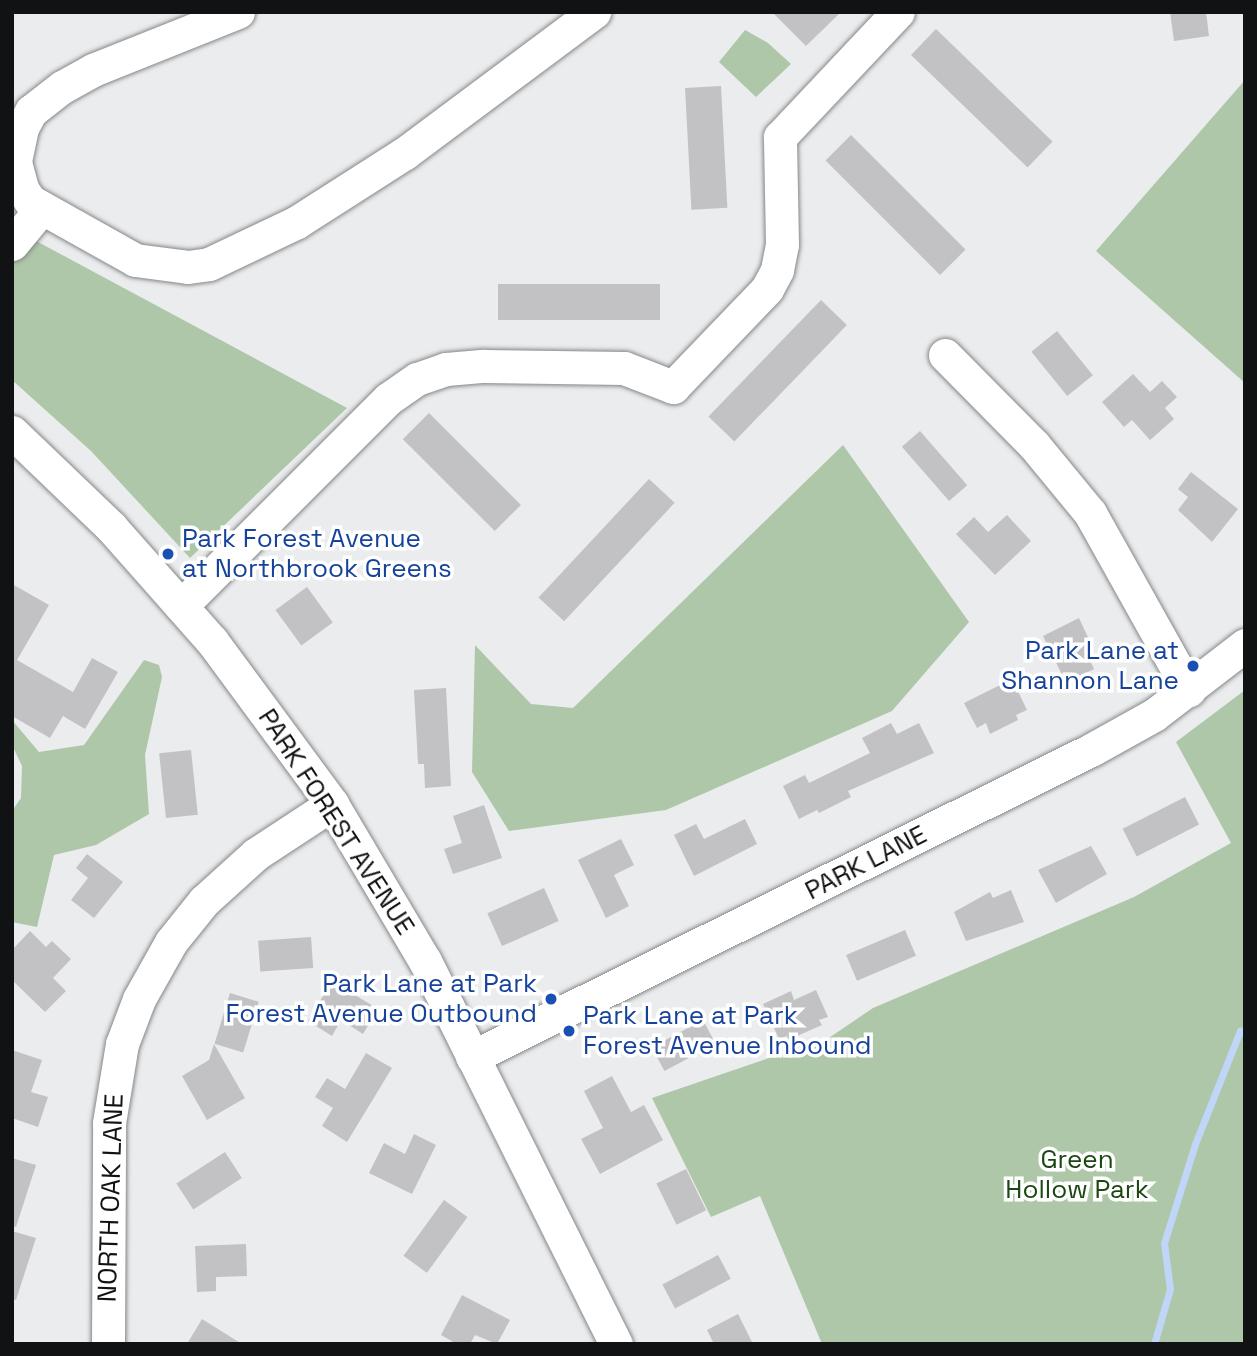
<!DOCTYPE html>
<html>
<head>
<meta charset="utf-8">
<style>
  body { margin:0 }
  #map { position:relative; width:1257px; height:1356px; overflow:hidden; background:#eaecee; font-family:"Space Grotesk",sans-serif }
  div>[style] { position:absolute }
  .green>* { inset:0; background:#aec7a9 }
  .stream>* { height:7px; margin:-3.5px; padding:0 3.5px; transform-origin:3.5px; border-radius:3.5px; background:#c0d6f8 }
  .building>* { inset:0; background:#c2c2c4; transform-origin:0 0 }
  .roads { filter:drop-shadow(0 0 2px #868789) drop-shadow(0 0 2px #868789) }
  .minor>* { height:33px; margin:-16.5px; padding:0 16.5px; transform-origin:16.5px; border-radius:16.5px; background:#fff }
  .dots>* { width:19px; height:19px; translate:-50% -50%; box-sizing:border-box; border:4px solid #fff; border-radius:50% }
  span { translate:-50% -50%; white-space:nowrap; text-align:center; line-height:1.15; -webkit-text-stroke:7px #fff; paint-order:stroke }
  .transit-label { font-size:26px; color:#164399 }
  .left { translate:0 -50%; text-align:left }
  .right { translate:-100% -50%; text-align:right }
  .street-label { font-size:26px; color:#111213 }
  .park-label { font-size:26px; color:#1b4712 }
  .frame { position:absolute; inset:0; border:14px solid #111213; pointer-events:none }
</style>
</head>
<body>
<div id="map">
  <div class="green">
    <i style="clip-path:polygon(745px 30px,768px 43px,791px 64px,756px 97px,719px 62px)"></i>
    <i style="clip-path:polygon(1245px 80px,1245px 383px,1096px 251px)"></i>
    <i style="clip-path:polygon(12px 228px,347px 408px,190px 558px,91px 451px,12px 380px)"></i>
    <i style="clip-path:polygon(843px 445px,969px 622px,892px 711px,666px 810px,509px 831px,472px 772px,475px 645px,531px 704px,573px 708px)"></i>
    <i style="clip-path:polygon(144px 660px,159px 665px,162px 677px,145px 755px,149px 814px,96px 845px,54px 855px,37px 927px,12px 922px,12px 811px,21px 798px,22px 766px,12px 745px,12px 720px,39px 752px,84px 745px)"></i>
    <i style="clip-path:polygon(1245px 690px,1245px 1344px,822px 1344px,760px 1196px,711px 1217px,652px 1098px,769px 1058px,814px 1048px,873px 1008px,1134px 897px,1231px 843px,1176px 742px)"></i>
  </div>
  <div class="stream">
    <i style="left:1154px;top:1344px;width:57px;rotate:-73.8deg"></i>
    <i style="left:1170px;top:1289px;width:46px;rotate:-97.4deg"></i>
    <i style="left:1164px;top:1243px;width:104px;rotate:-72.6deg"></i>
    <i style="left:1195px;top:1144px;width:122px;rotate:-68.3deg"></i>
    <i style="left:1240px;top:1031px;width:5px;rotate:-11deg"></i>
  </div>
  <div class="building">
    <i style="clip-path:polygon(772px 12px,841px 12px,806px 46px)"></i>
    <i style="clip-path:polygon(1170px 12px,1206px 12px,1209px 36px,1174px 41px)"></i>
    <i style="left:936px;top:29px;width:162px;height:36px;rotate:44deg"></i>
    <i style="left:721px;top:86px;width:122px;height:36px;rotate:87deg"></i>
    <i style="left:851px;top:135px;width:162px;height:36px;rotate:45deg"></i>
    <i style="left:498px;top:284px;width:162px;height:36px"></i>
    <i style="left:821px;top:300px;width:36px;height:162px;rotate:44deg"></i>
    <i style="left:1057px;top:331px;width:57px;height:33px;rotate:51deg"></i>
    <i style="clip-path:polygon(1133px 374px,1150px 392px,1162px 381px,1177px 397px,1165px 408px,1174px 419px,1150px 440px,1132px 420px,1124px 427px,1102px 402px)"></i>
    <i style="left:429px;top:413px;width:130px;height:37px;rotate:45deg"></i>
    <i style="left:920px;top:431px;width:72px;height:24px;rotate:49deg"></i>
    <i style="clip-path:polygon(1191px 472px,1238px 509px,1212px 542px,1178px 510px,1188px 497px,1178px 489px)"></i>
    <i style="left:649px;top:479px;width:35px;height:162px;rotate:43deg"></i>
    <i style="clip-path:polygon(1007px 515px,1031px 541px,995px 575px,956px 534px,974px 517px,988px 532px)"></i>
    <i style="clip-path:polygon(12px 584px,49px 605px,17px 660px,73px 692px,92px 658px,118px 672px,85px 729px,63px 716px,50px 738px,12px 716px)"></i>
    <i style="left:307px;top:587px;width:44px;height:39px;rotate:54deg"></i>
    <i style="clip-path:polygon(1079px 618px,1093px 648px,1086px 652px,1094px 669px,1066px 683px,1043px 636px)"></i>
    <i style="clip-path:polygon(1012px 679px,1027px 710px,1016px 715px,1018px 720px,990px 734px,986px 723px,977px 728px,964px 703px)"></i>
    <i style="clip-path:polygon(446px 688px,451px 786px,425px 788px,424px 764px,418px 764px,414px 690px)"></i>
    <i style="clip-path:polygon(891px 723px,897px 734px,919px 723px,934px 753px,848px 791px,851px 797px,819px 813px,817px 810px,799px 819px,783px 786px,805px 775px,809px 783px,870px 753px,862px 738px)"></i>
    <i style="left:191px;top:750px;width:65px;height:32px;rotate:84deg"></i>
    <i style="left:1185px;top:797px;width:31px;height:70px;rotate:63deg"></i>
    <i style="clip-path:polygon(484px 805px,502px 858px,453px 874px,444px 849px,462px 843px,453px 816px)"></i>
    <i style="clip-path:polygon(745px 819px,757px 844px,694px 876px,674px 835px,696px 824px,704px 839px)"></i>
    <i style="clip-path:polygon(621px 839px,634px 865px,614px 875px,629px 906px,606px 918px,578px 860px)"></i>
    <i style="clip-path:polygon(1091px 846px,1107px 874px,1056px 903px,1038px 870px)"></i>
    <i style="clip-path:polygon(87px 854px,123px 882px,94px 918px,71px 900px,88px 878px,76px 868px)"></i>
    <i style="left:544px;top:888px;width:36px;height:62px;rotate:66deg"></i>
    <i style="clip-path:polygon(1011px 890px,1024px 922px,966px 941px,954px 912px,990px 892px,993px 898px)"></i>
    <i style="left:905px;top:930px;width:28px;height:64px;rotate:67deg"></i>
    <i style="clip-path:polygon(30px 931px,46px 947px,52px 941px,71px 959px,53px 978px,66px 991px,45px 1012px,12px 980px,12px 950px)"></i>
    <i style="left:311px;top:937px;width:31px;height:53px;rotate:86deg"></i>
    <i style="clip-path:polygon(332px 981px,378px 1009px,363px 1034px,341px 1020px,332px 1036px,308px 1021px)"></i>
    <i style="clip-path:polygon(816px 990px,828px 1017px,819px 1020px,822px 1025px,788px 1040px,787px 1036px,779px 1039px,763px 1004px,791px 991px,794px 1000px)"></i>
    <i style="left:230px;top:993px;width:30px;height:53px;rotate:17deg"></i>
    <i style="left:703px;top:1020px;width:27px;height:58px;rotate:62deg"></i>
    <i style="clip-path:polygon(214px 1044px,245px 1098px,207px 1120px,182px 1076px,209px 1060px)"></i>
    <i style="clip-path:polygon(12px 1050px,42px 1060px,31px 1092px,48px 1097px,38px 1127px,12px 1118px)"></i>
    <i style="clip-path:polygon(366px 1053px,392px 1068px,347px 1142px,322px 1126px,333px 1108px,315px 1097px,327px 1078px,345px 1089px)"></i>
    <i style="clip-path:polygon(612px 1076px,631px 1112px,644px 1105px,663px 1140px,600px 1174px,581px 1139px,603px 1128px,584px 1091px)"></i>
    <i style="clip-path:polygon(414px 1134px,436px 1145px,412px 1194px,369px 1173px,384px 1143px,405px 1154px)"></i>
    <i style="left:225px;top:1152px;width:31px;height:58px;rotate:57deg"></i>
    <i style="clip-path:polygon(12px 1158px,36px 1165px,16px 1227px,12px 1226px)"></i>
    <i style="left:686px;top:1169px;width:46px;height:33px;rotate:64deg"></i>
    <i style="left:444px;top:1200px;width:29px;height:69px;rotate:36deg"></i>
    <i style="clip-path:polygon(12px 1231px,36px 1238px,16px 1300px,12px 1299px)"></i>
    <i style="clip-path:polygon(246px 1244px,247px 1276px,216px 1277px,216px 1291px,197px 1292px,195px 1246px)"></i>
    <i style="left:718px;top:1255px;width:27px;height:63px;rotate:62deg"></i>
    <i style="clip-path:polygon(462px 1295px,510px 1320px,497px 1344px,475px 1335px,470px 1344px,457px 1344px,441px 1335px)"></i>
    <i style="clip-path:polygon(738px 1314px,753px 1344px,714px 1344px,707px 1330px)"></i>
    <i style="clip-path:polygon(202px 1319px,242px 1344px,187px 1344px)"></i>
  </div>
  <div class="roads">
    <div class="minor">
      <i style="left:238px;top:12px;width:156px;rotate:158.2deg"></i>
      <i style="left:93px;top:70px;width:35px;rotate:151deg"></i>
      <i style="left:62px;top:87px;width:39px;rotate:142deg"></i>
      <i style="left:31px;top:111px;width:19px;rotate:118deg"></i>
      <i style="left:22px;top:128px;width:35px;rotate:102deg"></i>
      <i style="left:15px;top:162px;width:28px;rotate:75deg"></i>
      <i style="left:22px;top:189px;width:14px;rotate:56deg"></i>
      <i style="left:30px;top:201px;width:120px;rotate:29.3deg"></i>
      <i style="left:135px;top:260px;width:53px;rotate:7.5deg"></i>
      <i style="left:188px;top:267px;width:21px;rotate:-8deg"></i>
      <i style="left:209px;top:264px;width:98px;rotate:-25.5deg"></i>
      <i style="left:297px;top:222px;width:128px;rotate:-32.6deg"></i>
      <i style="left:405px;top:153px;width:236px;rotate:-36.7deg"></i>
      <i style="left:12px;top:244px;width:45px;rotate:-50.4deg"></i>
      <i style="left:945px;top:355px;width:127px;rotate:45.3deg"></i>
      <i style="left:1034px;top:445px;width:88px;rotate:50.5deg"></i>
      <i style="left:1090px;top:513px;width:203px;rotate:60.8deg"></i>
      <i style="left:12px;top:432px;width:137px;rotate:43.8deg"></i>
      <i style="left:111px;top:527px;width:152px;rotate:48.5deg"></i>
      <i style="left:212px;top:641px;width:202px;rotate:53.6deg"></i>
      <i style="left:332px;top:804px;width:182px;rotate:59.4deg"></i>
      <i style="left:425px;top:961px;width:428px;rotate:63.5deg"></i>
      <i style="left:181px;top:606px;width:293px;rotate:-45deg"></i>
      <i style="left:388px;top:399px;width:35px;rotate:-35deg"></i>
      <i style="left:417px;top:379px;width:31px;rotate:-19deg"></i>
      <i style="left:446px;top:369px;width:38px;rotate:-5deg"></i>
      <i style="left:484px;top:366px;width:140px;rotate:0.8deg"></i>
      <i style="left:624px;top:368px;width:53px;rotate:21.2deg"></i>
      <i style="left:673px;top:387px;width:136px;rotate:-46.2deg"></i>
      <i style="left:767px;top:289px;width:21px;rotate:-62deg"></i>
      <i style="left:777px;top:270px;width:26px;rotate:-79deg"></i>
      <i style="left:782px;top:244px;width:107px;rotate:-91.1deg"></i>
      <i style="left:780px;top:137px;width:172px;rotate:-46.7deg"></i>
      <i style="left:472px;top:1057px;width:691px;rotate:-26.38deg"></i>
      <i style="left:1091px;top:750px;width:72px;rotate:-29.1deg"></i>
      <i style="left:1154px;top:715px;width:115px;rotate:-37.6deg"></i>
      <i style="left:108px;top:1344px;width:221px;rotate:-89.7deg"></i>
      <i style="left:109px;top:1123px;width:80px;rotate:-80.7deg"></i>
      <i style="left:122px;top:1044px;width:48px;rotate:-69.3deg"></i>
      <i style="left:139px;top:999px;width:65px;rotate:-60.7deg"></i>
      <i style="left:171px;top:942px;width:53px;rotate:-51.2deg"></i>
      <i style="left:204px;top:901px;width:70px;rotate:-42.1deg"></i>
      <i style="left:256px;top:854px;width:91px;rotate:-33.3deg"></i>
    </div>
  </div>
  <div class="dots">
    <i style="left:168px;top:554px;background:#1a4fb4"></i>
    <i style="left:1193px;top:666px;background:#1a4fb4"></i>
    <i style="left:551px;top:999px;background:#1a4fb4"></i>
    <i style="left:569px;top:1031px;background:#1a4fb4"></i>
  </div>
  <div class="transit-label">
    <span class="left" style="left:182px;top:554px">Park Forest Avenue<br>at Northbrook Greens</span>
    <span class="right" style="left:1179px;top:666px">Park Lane at<br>Shannon Lane</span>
    <span class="right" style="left:537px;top:999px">Park Lane at Park<br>Forest Avenue Outbound</span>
    <span class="left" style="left:583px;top:1031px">Park Lane at Park<br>Forest Avenue Inbound</span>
  </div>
  <div class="street-label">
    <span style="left:336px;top:822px;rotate:57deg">PARK FOREST AVENUE</span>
    <span style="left:866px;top:863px;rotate:-27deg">PARK LANE</span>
    <span style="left:111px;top:1198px;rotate:-88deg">NORTH OAK LANE</span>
  </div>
  <div class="park-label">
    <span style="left:1077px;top:1175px">Green<br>Hollow Park</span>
  </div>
  <div class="frame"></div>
</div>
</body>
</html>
